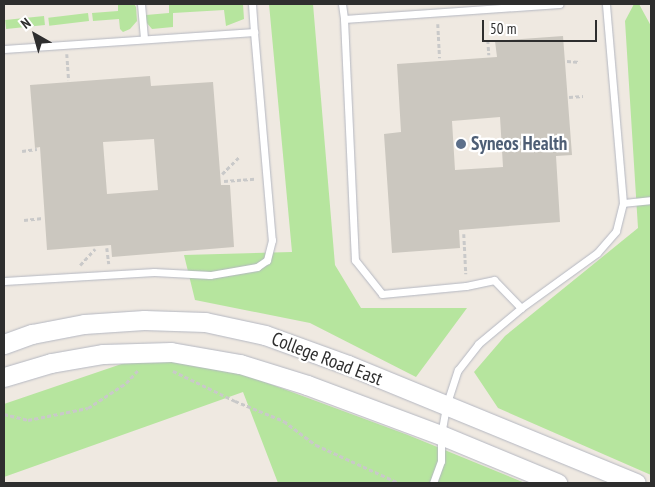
<!DOCTYPE html>
<html>
<head>
<meta charset="utf-8">
<style>
  body { margin:0 }
  #map { position:relative; width:655px; height:487px; overflow:hidden; background:#efe9e1; font-family:"PT Sans Narrow",sans-serif }
  div>[style] { position:absolute }
  .green>* { inset:0; background:#b6e59e; transform-origin:0 0 }
  .building>* { inset:0; background:#cbc7bf }
  .path>* { height:2.5px; margin-top:-1.25px; transform-origin:0; background:repeating-linear-gradient(90deg,#c9c9c9 0 4px,transparent 0 6.5px) }
  .roads { filter:drop-shadow(0 0 1px #b4b7c1) drop-shadow(0 0 1px #b4b7c1) }
  .lane>* { height:7px; margin:-3.5px; padding:0 3.5px; transform-origin:3.5px; border-radius:3.5px; background:#fff }
  .secondary>* { height:19px; margin:-9.5px; padding:0 9.5px; transform-origin:9.5px; border-radius:9.5px; background:#fff }
  .dots>* { width:14px; height:14px; translate:-50% -50%; box-sizing:border-box; border:2px solid #fff; border-radius:50% }
  span { translate:-50% -50%; white-space:nowrap; text-align:center; line-height:1.15; -webkit-text-stroke:4.5px #fff; paint-order:stroke }
  .service-label { font-size:19px; color:#4e5e75; font-weight:700 }
  .left { translate:0 -50%; text-align:left }
  .street-label { font-size:19px; color:#2e2e2e }
  .frame { position:absolute; inset:0; border:5px solid #2e2e2e; pointer-events:none }
  .north { position:absolute; left:10px; top:10px; width:50px; height:50px; -webkit-text-stroke:4px #fff; paint-order:stroke; rotate:322deg; font-size:14px; font-weight:700; line-height:20px; text-align:center; color:#2e2e2e }
  .north::after { content:''; display:block; margin:auto; width:18px; height:22px; background:#2e2e2e; clip-path:polygon(50% 0,100% 100%,50% 72%,0 100%) }
  .scale { position:absolute; left:482px; top:20px; width:115px; height:22px; box-sizing:border-box; border:2px solid #2e2e2e; border-top:0; padding-left:6px; font-size:15px; line-height:18px; white-space:nowrap; color:#2e2e2e; -webkit-text-stroke:4px #fff; paint-order:stroke }
</style>
</head>
<body>
<div id="map">
  <div class="green">
    <i style="clip-path:polygon(118px 4px,134px 4px,136px 7px,137px 21px,130px 29px,123px 32px,120px 29px,119px 19px,93px 21px,92px 13px,118px 11px)"></i>
    <i style="clip-path:polygon(169px 4px,243px 4px,244px 19px,226px 26px,224px 10px,173px 13px,173px 27px,152px 29px,146px 22px,146px 15px,169px 13px)"></i>
    <i style="clip-path:polygon(269px 4px,313px 4px,335px 265px,361px 308px,467px 308px,416px 377px,310px 323px,195px 300px,184px 255px,292px 252px)"></i>
    <i style="clip-path:polygon(634px 4px,639px 4px,651px 26px,651px 475px,498px 408px,474px 372px,505px 336px,638px 228px,625px 21px)"></i>
    <i style="left:88px;top:13px;width:8px;height:40px;rotate:83deg"></i>
    <i style="left:44px;top:16px;width:9px;height:39px;rotate:84deg"></i>
    <i style="clip-path:polygon(145px 356px,238px 372px,408px 435px,525px 483px,278px 483px,243px 392px,4px 477px,4px 404px)"></i>
  </div>
  <div class="building">
    <i style="clip-path:polygon(evenodd,563px 36px,572px 155px,556px 156px,560px 222px,459px 230px,460px 248px,392px 253px,384px 134px,401px 132px,397px 64px,497px 57px,495px 41px,563px 36px,500px 117px,503px 167px,455px 170px,452px 121px,500px 117px)"></i>
    <i style="clip-path:polygon(evenodd,150px 76px,151px 86px,213px 82px,221px 185px,230px 185px,234px 247px,112px 257px,111px 245px,47px 250px,40px 147px,35px 148px,30px 85px,150px 76px,154px 139px,158px 190px,107px 194px,103px 142px,154px 139px)"></i>
  </div>
  <div class="path">
    <i style="left:438px;top:24px;width:34px;rotate:87deg"></i>
    <i style="left:488px;top:40px;width:15px;rotate:86deg"></i>
    <i style="left:67px;top:54px;width:26px;rotate:86deg"></i>
    <i style="left:567px;top:61px;width:13px;rotate:4deg"></i>
    <i style="left:569px;top:97px;width:14px;rotate:-4deg"></i>
    <i style="left:22px;top:151px;width:15px;rotate:-8deg"></i>
    <i style="left:222px;top:174px;width:24px;rotate:-45deg"></i>
    <i style="left:224px;top:181px;width:31px;rotate:-4deg"></i>
    <i style="left:24px;top:220px;width:19px;rotate:-6deg"></i>
    <i style="left:464px;top:234px;width:40px;rotate:87.1deg"></i>
    <i style="left:107px;top:248px;width:16px;rotate:83deg"></i>
    <i style="left:80px;top:265px;width:22px;rotate:-47deg"></i>
    <i style="left:173px;top:371px;width:69px;rotate:25.8deg"></i>
    <i style="left:235px;top:401px;width:53px;rotate:22.2deg"></i>
    <i style="left:284px;top:421px;width:40px;rotate:37deg"></i>
    <i style="left:316px;top:445px;width:91px;rotate:24.6deg"></i>
    <i style="left:4px;top:414px;width:25px;rotate:14deg"></i>
    <i style="left:28px;top:420px;width:61px;rotate:-11.3deg"></i>
    <i style="left:88px;top:408px;width:45px;rotate:-33.3deg"></i>
    <i style="left:126px;top:383px;width:18px;rotate:-47deg"></i>
  </div>
  <div class="roads">
    <div class="lane">
      <i style="left:141px;top:4px;width:35px;rotate:85deg"></i>
      <i style="left:252px;top:4px;width:28px;rotate:86deg"></i>
      <i style="left:342px;top:4px;width:15px;rotate:82deg"></i>
      <i style="left:344px;top:19px;width:216px;rotate:-4deg"></i>
      <i style="left:344px;top:19px;width:241px;rotate:87.4deg"></i>
      <i style="left:355px;top:260px;width:43px;rotate:51.5deg"></i>
      <i style="left:382px;top:294px;width:84px;rotate:-5.4deg"></i>
      <i style="left:466px;top:286px;width:29px;rotate:-12deg"></i>
      <i style="left:494px;top:280px;width:39px;rotate:46deg"></i>
      <i style="left:4px;top:49px;width:251px;rotate:-3.9deg"></i>
      <i style="left:254px;top:32px;width:209px;rotate:85.1deg"></i>
      <i style="left:272px;top:240px;width:21px;rotate:104deg"></i>
      <i style="left:267px;top:260px;width:12px;rotate:145deg"></i>
      <i style="left:257px;top:267px;width:48px;rotate:170.3deg"></i>
      <i style="left:210px;top:275px;width:56px;rotate:-176.9deg"></i>
      <i style="left:154px;top:272px;width:150px;rotate:176.6deg"></i>
      <i style="left:623px;top:203px;width:28px;rotate:-6deg"></i>
      <i style="left:433px;top:483px;width:23px;rotate:-70deg"></i>
      <i style="left:441px;top:461px;width:26px;rotate:-90deg"></i>
      <i style="left:441px;top:435px;width:29px;rotate:-80deg"></i>
      <i style="left:446px;top:406px;width:38px;rotate:-72deg"></i>
      <i style="left:458px;top:370px;width:33px;rotate:-52deg"></i>
      <i style="left:478px;top:344px;width:56px;rotate:-39.9deg"></i>
      <i style="left:521px;top:308px;width:94px;rotate:-35.9deg"></i>
      <i style="left:597px;top:253px;width:29px;rotate:-49deg"></i>
      <i style="left:616px;top:231px;width:29px;rotate:-76deg"></i>
      <i style="left:623px;top:203px;width:200px;rotate:-94.9deg"></i>
    </div>
    <div class="secondary">
      <i style="left:4px;top:344px;width:30px;rotate:-20deg"></i>
      <i style="left:32px;top:334px;width:53px;rotate:-10.9deg"></i>
      <i style="left:84px;top:324px;width:60px;rotate:-3.8deg"></i>
      <i style="left:144px;top:320px;width:61px;rotate:1.9deg"></i>
      <i style="left:205px;top:322px;width:61px;rotate:12.2deg"></i>
      <i style="left:265px;top:335px;width:88px;rotate:19.9deg"></i>
      <i style="left:348px;top:365px;width:311px;rotate:22.3deg"></i>
      <i style="left:4px;top:377px;width:49px;rotate:-16.6deg"></i>
      <i style="left:51px;top:363px;width:53px;rotate:-9.8deg"></i>
      <i style="left:103px;top:354px;width:68px;rotate:-1.7deg"></i>
      <i style="left:171px;top:352px;width:70px;rotate:9.9deg"></i>
      <i style="left:240px;top:364px;width:70px;rotate:17.4deg"></i>
      <i style="left:307px;top:385px;width:143px;rotate:20.5deg"></i>
      <i style="left:441px;top:435px;width:126px;rotate:22.5deg"></i>
    </div>
  </div>
  <div class="dots">
    <i style="left:461px;top:144px;background:#5c6f8a"></i>
  </div>
  <div class="service-label">
    <span class="left" style="left:471px;top:144px">Syneos Health</span>
  </div>
  <div class="street-label">
    <span style="left:327px;top:359px;rotate:21deg">College Road East</span>
  </div>
  <div class="frame"></div>
  <div class="north">N</div>
  <div class="scale">50 m</div>
</div>
</body>
</html>
